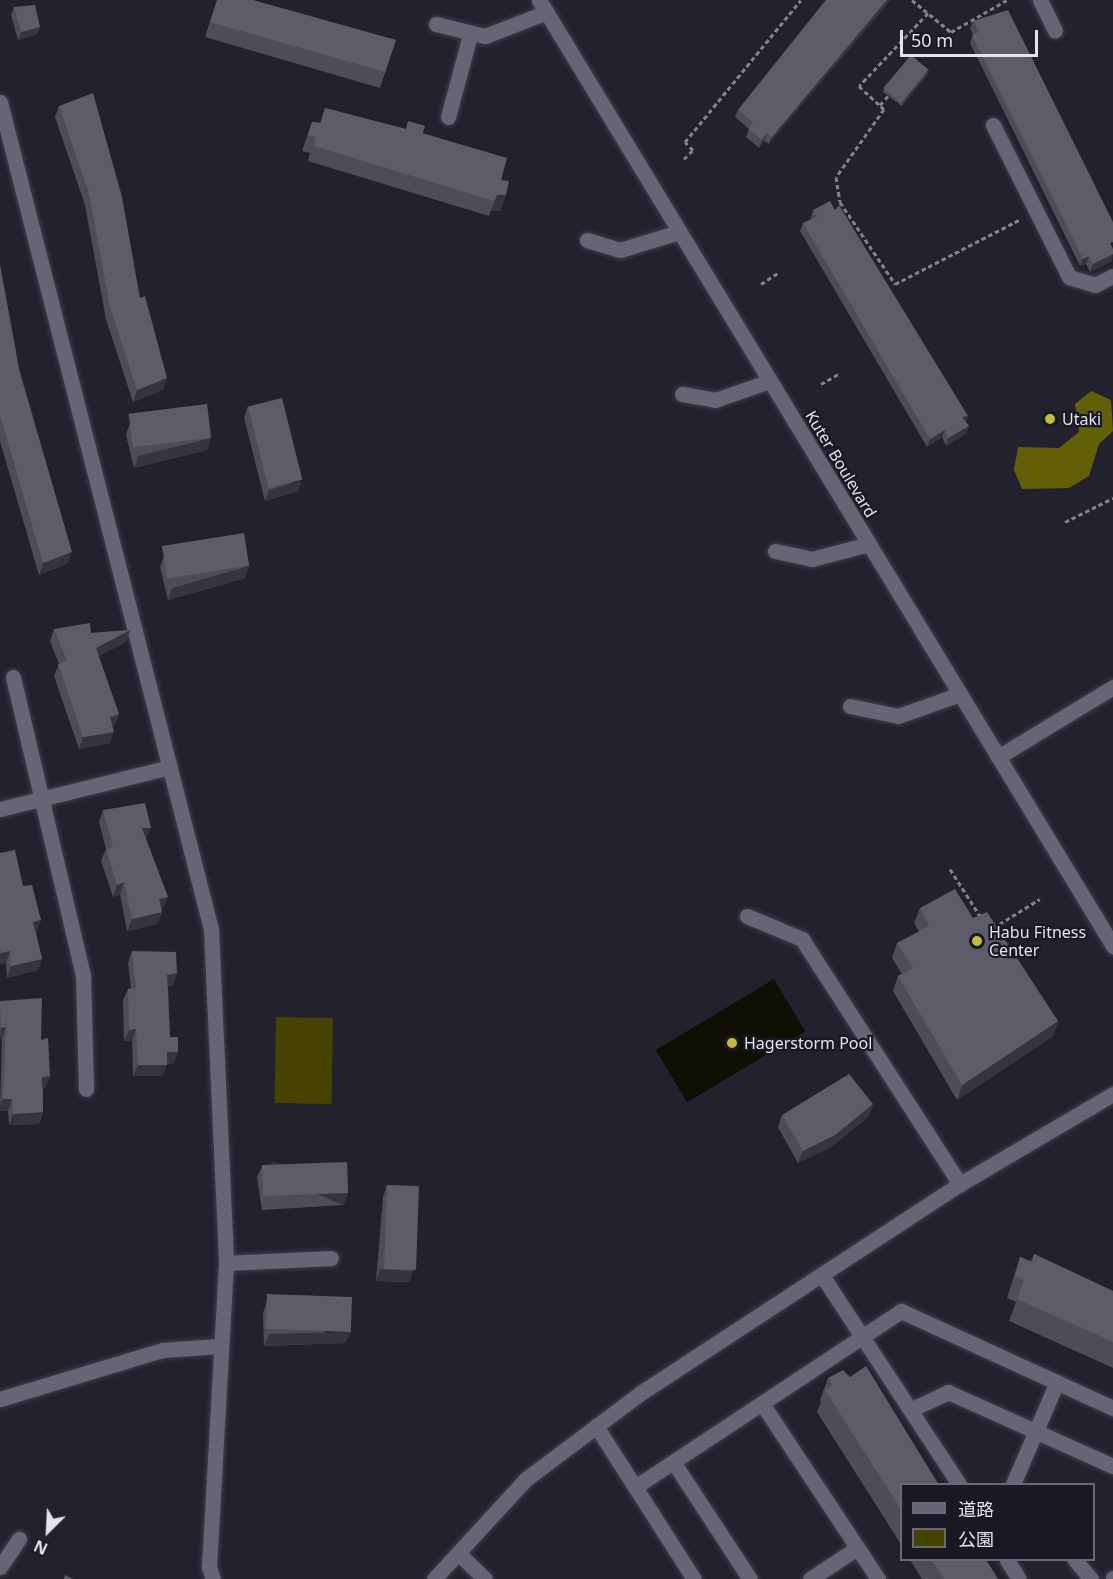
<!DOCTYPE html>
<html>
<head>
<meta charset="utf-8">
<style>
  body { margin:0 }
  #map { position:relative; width:1113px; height:1579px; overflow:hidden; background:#24212e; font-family:"Noto Sans","Noto Sans JP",sans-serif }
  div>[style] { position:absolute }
  .green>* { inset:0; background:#464200; transform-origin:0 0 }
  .forest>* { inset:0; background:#635f09 }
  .water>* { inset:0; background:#100f04; transform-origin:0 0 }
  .path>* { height:3px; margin-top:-1.5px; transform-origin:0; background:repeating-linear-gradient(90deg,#84828d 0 4.5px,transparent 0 7.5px) }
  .roads { filter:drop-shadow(0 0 2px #413e49) drop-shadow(0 0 2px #413e49) }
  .minor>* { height:15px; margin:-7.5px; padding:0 7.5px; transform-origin:7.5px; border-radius:7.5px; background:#676474 }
  .wall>* { inset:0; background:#4f4c5a }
  .shaded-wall>* { inset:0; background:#373442; transform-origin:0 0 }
  .building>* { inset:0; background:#5f5c6a; transform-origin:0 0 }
  .dots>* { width:16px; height:16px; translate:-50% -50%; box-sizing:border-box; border:3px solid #1a1824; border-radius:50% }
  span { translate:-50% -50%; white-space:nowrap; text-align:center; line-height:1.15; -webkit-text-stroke:4.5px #1a1824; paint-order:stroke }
  .poi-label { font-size:16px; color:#e4e2eb }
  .left { translate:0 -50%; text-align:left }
  .street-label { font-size:16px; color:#e4e2eb }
  .legend { position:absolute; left:900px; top:1483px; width:195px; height:78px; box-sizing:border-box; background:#1a1824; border:2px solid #6b6974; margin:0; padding:8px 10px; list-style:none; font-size:18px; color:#e4e2eb }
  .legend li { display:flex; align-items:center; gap:12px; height:30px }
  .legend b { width:30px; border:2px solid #6b6974 }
  .north { position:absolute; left:18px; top:1501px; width:60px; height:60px; -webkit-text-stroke:4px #1a1824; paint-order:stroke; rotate:204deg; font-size:16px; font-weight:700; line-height:24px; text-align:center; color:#e4e2eb }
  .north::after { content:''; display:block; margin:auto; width:21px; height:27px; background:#e4e2eb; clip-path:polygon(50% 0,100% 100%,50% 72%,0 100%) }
  .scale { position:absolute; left:900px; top:30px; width:138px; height:27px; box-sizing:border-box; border:3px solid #e4e2eb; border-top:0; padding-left:8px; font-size:18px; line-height:21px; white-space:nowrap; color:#e4e2eb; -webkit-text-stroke:4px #1a1824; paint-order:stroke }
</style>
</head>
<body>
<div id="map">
  <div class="green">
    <i style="left:276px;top:1017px;width:57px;height:86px;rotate:1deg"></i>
  </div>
  <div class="forest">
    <i style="clip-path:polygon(1091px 391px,1111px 400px,1113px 431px,1099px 444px,1089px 476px,1069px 488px,1022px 489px,1014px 470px,1018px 447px,1059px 448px,1079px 432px,1075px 404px)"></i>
  </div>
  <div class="water">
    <i style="left:774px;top:979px;width:61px;height:138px;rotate:59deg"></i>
  </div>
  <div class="path">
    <i style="left:912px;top:0;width:50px;rotate:39.4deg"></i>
    <i style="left:951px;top:32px;width:64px;rotate:-29.7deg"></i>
    <i style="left:928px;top:13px;width:100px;rotate:133.4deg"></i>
    <i style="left:859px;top:86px;width:34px;rotate:43deg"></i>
    <i style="left:884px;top:109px;width:83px;rotate:125.2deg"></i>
    <i style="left:836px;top:177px;width:25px;rotate:81deg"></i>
    <i style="left:840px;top:202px;width:99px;rotate:56.1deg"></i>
    <i style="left:895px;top:284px;width:142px;rotate:-27.3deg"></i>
    <i style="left:880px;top:105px;width:12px;rotate:-48deg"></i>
    <i style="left:684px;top:159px;width:13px;rotate:-45deg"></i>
    <i style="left:693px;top:150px;width:11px;rotate:-135deg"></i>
    <i style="left:685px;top:142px;width:183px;rotate:-50.8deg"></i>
    <i style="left:761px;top:284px;width:20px;rotate:-33deg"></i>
    <i style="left:821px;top:384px;width:20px;rotate:-30deg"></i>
    <i style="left:1065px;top:522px;width:54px;rotate:-26.6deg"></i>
    <i style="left:950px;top:869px;width:59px;rotate:57.4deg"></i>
    <i style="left:993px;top:928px;width:55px;rotate:-31.7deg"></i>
  </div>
  <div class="roads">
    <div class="minor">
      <i style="left:539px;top:0;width:1107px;rotate:58.75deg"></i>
      <i style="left:1040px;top:0;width:34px;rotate:64deg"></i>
      <i style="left:436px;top:24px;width:50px;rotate:13.8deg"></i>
      <i style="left:485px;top:36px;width:66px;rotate:-21.2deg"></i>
      <i style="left:0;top:102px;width:853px;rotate:75.69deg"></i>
      <i style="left:211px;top:929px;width:334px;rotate:87.4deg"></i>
      <i style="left:226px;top:1263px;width:304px;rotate:93.2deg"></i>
      <i style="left:209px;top:1567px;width:13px;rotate:72deg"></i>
      <i style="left:448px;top:117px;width:85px;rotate:-75deg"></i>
      <i style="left:993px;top:125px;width:170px;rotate:63.4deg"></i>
      <i style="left:1069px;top:277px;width:27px;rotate:17deg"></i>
      <i style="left:1095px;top:285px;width:20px;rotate:-27deg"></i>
      <i style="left:587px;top:240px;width:34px;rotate:17deg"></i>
      <i style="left:620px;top:250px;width:62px;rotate:-17deg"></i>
      <i style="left:682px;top:394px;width:34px;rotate:10deg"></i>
      <i style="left:715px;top:400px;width:58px;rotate:-19.1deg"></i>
      <i style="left:775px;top:551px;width:38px;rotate:12deg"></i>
      <i style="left:812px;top:559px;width:59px;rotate:-14.7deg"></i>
      <i style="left:13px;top:677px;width:306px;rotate:76.8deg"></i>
      <i style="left:83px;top:975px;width:114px;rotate:88.5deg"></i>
      <i style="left:850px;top:706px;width:49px;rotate:11.8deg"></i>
      <i style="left:898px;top:716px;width:66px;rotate:-19.5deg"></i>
      <i style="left:998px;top:757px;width:135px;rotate:-31.3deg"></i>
      <i style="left:0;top:809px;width:175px;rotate:-13.9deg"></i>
      <i style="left:747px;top:916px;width:60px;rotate:22.7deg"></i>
      <i style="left:802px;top:939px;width:292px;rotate:57.2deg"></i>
      <i style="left:226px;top:1263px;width:105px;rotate:-2.7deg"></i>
      <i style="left:823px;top:1277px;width:248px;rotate:56.7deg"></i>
      <i style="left:0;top:1399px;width:169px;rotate:-16.8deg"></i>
      <i style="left:162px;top:1350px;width:57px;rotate:-4deg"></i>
      <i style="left:763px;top:1405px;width:209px;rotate:56.5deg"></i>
      <i style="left:912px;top:1409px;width:40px;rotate:-25deg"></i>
      <i style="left:948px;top:1392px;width:181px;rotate:24.2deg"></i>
      <i style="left:596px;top:1426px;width:182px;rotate:57.4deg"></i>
      <i style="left:674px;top:1463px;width:139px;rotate:56.8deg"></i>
      <i style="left:1013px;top:1484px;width:111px;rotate:-66.7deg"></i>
      <i style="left:635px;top:1487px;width:319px;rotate:-33.5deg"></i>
      <i style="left:901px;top:1311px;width:233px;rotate:24.6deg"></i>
      <i style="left:458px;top:1553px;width:37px;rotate:44deg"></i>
      <i style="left:1007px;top:1560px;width:22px;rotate:58deg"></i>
      <i style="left:1075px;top:1560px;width:25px;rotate:50deg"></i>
      <i style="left:0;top:1567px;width:34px;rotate:-56deg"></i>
      <i style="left:434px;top:1579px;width:136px;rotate:-47.4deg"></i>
      <i style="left:526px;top:1479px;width:145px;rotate:-36.9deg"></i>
      <i style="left:642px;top:1392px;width:380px;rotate:-33.2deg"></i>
      <i style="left:960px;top:1184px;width:178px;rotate:-30.5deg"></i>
      <i style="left:810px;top:1579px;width:56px;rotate:-33.4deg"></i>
      <i style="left:1113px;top:1579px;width:1px;rotate:-90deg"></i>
    </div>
  </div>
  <div class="wall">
    <i style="clip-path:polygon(217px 0,396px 40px,380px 88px,205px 37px)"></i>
    <i style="clip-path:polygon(826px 0,769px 144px,764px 141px,759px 148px,746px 137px,749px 129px,735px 117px,738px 110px)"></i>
    <i style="clip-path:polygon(14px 7px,40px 27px,37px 34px,18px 40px,11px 15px)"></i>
    <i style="clip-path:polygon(973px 21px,1112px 261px,1090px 272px,1086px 264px,1080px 266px,970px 43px,973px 34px,970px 29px)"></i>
    <i style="clip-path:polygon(928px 74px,902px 106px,883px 92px,884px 88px)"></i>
    <i style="clip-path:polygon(59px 106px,140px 298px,163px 390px,133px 402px,106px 319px,85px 205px,55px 117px)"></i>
    <i style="clip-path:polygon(325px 108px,405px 129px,425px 126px,423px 133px,501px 180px,506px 195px,500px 211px,491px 210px,489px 216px,308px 161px,310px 153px,302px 151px,312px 122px,320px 123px)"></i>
    <i style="clip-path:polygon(813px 210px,969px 426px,966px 434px,946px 446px,942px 437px,927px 447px,800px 231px,803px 223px,811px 219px,811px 218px)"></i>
    <i style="clip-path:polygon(0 265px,19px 369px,68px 563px,39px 575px,0 441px)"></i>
    <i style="clip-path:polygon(248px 406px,298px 491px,265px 501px,244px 418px)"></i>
    <i style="clip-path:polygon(130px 423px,211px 438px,207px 450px,134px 468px,126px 435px)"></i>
    <i style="clip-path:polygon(164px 556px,249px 566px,245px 578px,168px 600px,160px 567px)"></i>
    <i style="clip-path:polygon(54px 629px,91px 633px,130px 630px,126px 642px,98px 656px,119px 714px,114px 726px,112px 726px,110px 743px,79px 749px,54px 676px,59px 664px,50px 641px)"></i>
    <i style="clip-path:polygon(103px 810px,146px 839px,163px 908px,161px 909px,162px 912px,157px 924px,127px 931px,120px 894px,113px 897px,101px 861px,106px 849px,99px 822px)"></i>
    <i style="clip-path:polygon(0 853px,23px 886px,37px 932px,36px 932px,42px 959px,38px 970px,7px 978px,6px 963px,0 964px)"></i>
    <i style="clip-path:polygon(920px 908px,973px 918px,1058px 1021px,1053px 1036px,957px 1100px,893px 991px,898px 976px,902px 974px,892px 958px,897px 943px,919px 932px,914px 923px)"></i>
    <i style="clip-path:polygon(132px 951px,177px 973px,173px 985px,168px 986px,170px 1037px,174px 1063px,167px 1064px,162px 1076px,133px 1076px,132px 1041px,124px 1041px,123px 1000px,128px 989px,131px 988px,128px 963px)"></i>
    <i style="clip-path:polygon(0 1001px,41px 1040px,50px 1076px,45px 1088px,43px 1088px,43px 1112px,39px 1124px,9px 1125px,8px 1111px,0 1111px,2px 1039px,0 1039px)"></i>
    <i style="clip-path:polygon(782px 1115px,869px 1116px,831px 1147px,798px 1163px,778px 1127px)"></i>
    <i style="clip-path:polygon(262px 1166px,348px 1193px,343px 1205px,262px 1210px,257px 1177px)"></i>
    <i style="clip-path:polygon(387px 1185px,413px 1271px,409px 1282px,376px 1281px,383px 1197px)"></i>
    <i style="clip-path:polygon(1034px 1254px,1113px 1291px,1113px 1368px,1009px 1321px,1016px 1302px,1007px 1298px,1020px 1257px,1031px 1261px)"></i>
    <i style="clip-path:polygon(267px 1301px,346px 1343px,264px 1346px,263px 1313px)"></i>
    <i style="clip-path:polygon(828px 1378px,902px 1485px,902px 1546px,817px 1412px,821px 1402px,820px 1400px)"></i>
    <i style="clip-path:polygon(910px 1560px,986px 1560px,998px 1579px,922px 1579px)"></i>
  </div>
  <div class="shaded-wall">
    <i style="clip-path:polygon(887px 0,891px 0,769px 144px,772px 137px)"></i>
    <i style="clip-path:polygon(40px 27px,37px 34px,18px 40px,21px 32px)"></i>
    <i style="clip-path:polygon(929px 70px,928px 74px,902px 106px,903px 102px)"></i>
    <i style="clip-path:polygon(767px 133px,764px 141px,759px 148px,762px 140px)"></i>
    <i style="clip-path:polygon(497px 195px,506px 195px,500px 211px,491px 210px,489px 216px)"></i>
    <i style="clip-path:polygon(1113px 254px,1112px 261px,1090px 272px,1093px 264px)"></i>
    <i style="clip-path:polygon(1089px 256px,1086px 264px,1080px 266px,1083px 259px)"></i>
    <i style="clip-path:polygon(167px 378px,163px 390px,133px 402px,137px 390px)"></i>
    <i style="clip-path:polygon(968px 416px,965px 424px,962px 417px)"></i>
    <i style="clip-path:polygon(969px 426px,966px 434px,946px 446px,948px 438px)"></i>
    <i style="clip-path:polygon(945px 430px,942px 437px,927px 447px,930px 439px)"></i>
    <i style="clip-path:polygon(211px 438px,207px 450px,134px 468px,138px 456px)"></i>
    <i style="clip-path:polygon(302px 480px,298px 491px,265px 501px,269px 490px)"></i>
    <i style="clip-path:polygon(72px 552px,68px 563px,39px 575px,43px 563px)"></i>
    <i style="clip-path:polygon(249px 566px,245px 578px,168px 600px,172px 588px)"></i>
    <i style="clip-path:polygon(130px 630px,126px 642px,91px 659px,96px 648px)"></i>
    <i style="clip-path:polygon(119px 714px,114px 726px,106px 729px,110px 717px)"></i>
    <i style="clip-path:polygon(114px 732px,110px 743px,79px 749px,83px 737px)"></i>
    <i style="clip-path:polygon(142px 828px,151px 828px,146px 839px)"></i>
    <i style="clip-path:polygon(124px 882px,120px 894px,113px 897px,117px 885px)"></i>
    <i style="clip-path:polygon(168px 897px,163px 908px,155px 911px,159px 899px)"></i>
    <i style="clip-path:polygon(162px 912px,157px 924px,127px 931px,132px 919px)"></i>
    <i style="clip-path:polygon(41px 920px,37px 932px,29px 934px,33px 922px)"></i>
    <i style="clip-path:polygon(10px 951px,6px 963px,0 964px,0 957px,1px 953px)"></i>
    <i style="clip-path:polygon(42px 959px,38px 970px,7px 978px,11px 966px)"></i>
    <i style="clip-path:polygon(177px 973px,173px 985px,163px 987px,167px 975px)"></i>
    <i style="clip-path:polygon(1058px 1021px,1053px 1036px,957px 1100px,962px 1085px)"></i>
    <i style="clip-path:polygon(6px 1027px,2px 1039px,0 1039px,1px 1028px)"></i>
    <i style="clip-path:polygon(136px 1029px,132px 1041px,124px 1041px,129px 1030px)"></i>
    <i style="clip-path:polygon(167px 1052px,178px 1052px,174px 1063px,163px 1064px)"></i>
    <i style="clip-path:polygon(138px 1065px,167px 1065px,162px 1076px,133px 1076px)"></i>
    <i style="clip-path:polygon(50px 1076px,45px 1088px,38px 1088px,42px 1077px)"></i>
    <i style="clip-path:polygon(3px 1099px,12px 1099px,8px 1111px,0 1111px,0 1107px)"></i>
    <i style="clip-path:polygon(873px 1104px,869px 1116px,831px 1147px,798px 1163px,803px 1151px)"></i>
    <i style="clip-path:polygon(43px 1112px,39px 1124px,9px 1125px,13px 1114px)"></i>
    <i style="left:348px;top:1193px;width:13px;height:82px;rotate:113deg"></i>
    <i style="clip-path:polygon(380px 1269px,413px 1271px,409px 1282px,376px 1281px)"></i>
    <i style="clip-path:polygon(351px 1332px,346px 1343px,264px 1346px,269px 1334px)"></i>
  </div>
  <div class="building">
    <i style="clip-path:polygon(217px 0,253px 0,396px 40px,385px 72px,210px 22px)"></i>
    <i style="clip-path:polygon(826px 0,887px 0,772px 137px,767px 133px,762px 140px,749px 129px,753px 122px,738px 110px)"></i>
    <i style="clip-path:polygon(35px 5px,40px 27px,21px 32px,14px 7px)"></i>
    <i style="clip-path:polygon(1008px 10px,1113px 222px,1113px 242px,1110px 243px,1113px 249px,1113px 254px,1093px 264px,1089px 256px,1083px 259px,972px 35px,979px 32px,973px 21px)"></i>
    <i style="left:911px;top:55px;width:23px;height:43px;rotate:40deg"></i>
    <i style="clip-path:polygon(93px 93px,122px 197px,140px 298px,145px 296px,167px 378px,137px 390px,110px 307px,89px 193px,59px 106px)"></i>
    <i style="clip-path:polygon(325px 108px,406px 129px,408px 121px,425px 126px,422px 133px,507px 158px,501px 180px,509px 181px,506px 195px,497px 195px,494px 201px,314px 146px,316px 137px,308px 135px,312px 122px,321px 123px)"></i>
    <i style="clip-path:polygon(830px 201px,835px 210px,839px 205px,968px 416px,962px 417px,969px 426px,948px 438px,945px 430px,930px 439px,803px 223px,817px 217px,813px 210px)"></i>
    <i style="clip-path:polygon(0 265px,19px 369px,72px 552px,43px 563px,0 415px)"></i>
    <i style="left:282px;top:398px;width:84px;height:35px;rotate:76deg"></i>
    <i style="left:207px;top:404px;width:34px;height:79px;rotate:83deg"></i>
    <i style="left:244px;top:533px;width:33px;height:83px;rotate:81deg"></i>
    <i style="clip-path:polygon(90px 623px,91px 633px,130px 630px,96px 648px,119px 714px,110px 717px,114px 732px,83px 737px,58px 664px,67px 661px,54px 629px)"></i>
    <i style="clip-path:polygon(145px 803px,151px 828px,142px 828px,168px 897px,159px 899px,162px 912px,132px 919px,124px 882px,117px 885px,106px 849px,113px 847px,103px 810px)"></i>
    <i style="clip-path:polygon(15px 850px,23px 886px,32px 885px,41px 920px,33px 922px,42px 959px,11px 966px,10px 951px,1px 953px,0 947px,0 853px)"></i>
    <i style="clip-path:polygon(955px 889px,973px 918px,987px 912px,1058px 1021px,962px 1085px,898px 976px,913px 968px,897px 943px,929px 926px,920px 908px)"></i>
    <i style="clip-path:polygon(132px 951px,176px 952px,177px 973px,167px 975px,170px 1037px,178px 1037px,178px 1052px,167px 1052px,167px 1065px,138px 1065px,136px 1029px,129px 1030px,128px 989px,136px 988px)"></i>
    <i style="clip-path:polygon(42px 998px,41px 1040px,48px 1038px,50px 1076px,42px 1077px,43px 1112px,13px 1114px,12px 1099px,3px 1099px,6px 1027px,1px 1028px,0 1001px)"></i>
    <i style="clip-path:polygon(849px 1074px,873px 1104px,835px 1135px,803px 1151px,782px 1115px)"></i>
    <i style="left:347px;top:1162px;width:31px;height:85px;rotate:88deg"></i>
    <i style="left:387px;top:1185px;width:32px;height:84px;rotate:2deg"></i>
    <i style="clip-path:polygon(1034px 1254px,1113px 1291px,1113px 1342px,1017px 1299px,1024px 1280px,1015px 1276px,1020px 1257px,1032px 1262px)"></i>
    <i style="left:352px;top:1297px;width:35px;height:85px;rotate:92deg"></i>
    <i style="clip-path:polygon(866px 1366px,939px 1485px,902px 1485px,902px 1511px,825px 1390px,832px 1385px,828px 1378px,843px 1370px,850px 1377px)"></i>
    <i style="clip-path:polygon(932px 1560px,986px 1560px,998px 1579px,944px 1579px)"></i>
    <i style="clip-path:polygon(65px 1575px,73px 1579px,64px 1579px)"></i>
  </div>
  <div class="dots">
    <i style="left:1050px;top:419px;background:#c3bd3f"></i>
    <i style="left:977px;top:941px;background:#c3bd3f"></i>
    <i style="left:732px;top:1043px;background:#c3bd3f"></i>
  </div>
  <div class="poi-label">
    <span class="left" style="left:1062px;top:419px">Utaki</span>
    <span class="left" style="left:989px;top:941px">Habu Fitness<br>Center</span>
    <span class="left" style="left:744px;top:1043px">Hagerstorm Pool</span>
  </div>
  <div class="street-label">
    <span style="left:841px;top:464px;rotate:59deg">Kuter Boulevard</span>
  </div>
  <ul class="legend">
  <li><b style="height:8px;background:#676474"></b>道路</li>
  <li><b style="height:16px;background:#464200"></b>公園</li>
  </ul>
  <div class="north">N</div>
  <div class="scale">50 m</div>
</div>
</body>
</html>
